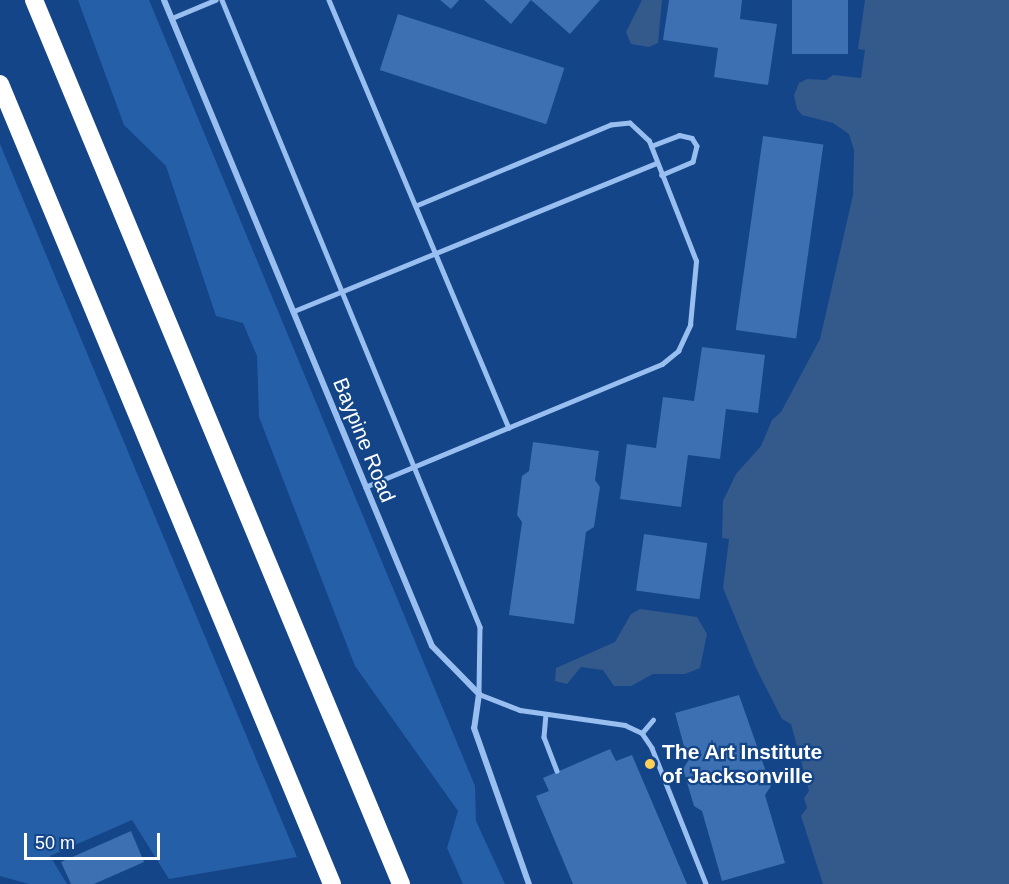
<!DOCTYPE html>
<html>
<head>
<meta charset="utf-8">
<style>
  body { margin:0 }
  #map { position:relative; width:1009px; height:884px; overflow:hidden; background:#134588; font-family:Helvetica,sans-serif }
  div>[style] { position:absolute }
  .green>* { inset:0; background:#255fa7 }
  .water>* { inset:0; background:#34598b }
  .building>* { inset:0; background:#3c70b2; transform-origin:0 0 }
  .service>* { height:4.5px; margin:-2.25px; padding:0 2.25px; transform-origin:2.25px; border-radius:2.25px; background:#99bff0 }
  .minor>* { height:6px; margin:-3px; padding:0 3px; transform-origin:3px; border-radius:3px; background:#99bff0 }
  .motorway>* { height:18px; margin:-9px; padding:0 9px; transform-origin:9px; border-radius:9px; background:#fff }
  .dots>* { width:16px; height:16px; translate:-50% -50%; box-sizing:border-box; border:3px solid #134588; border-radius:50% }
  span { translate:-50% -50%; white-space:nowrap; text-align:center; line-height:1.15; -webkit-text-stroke:4.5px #134588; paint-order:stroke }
  .street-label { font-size:21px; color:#fff }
  .poi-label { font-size:21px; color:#fff; font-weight:700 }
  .left { translate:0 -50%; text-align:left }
  .scale { position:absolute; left:24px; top:833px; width:136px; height:27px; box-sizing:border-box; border:3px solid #fff; border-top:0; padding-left:8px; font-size:18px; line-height:21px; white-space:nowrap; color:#fff; -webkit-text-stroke:4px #134588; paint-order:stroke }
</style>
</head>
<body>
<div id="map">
  <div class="green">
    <i style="clip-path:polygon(78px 0,149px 0,475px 786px,476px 821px,505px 884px,463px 884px,447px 848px,458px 811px,355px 666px,259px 417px,257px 356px,243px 323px,216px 316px,166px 166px,124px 125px)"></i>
    <i style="clip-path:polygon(0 144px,196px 615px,297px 857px,169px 879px,132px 820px,50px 856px,67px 884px,29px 884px,0 876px)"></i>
  </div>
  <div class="water">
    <i style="clip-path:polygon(642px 0,662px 0,658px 43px,649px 47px,631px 44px,626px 32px)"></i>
    <i style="clip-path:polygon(865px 0,1009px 0,1009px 884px,823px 884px,801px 816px,807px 808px,804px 798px,809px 791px,791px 724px,782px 719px,756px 668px,723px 588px,729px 539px,722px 538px,723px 501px,736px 474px,761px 446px,772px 420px,781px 412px,820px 339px,853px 195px,854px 150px,849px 134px,833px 123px,802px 115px,797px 109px,794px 95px,799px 83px,807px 79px,826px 80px,833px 75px,861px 78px,865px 50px,858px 49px)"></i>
    <i style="clip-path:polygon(640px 609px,697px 617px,707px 634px,700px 668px,685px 674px,653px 674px,631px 686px,614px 686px,603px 670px,581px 667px,567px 684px,555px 681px,556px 668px,615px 642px,631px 614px)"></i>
  </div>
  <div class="building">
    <i style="clip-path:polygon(440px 0,459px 0,451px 9px)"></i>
    <i style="clip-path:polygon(484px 0,600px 0,570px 34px,531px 0,511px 24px)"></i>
    <i style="clip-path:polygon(669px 0,742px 0,740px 19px,777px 24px,768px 85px,714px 77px,718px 48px,663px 40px)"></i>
    <i style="left:792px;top:0;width:56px;height:54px"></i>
    <i style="left:398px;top:14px;width:175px;height:59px;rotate:18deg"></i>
    <i style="left:763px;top:136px;width:61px;height:196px;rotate:8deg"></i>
    <i style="clip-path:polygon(702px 347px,765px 355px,758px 413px,726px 409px,720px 459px,688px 455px,681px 507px,620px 499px,627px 444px,656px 448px,663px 397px,694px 401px)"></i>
    <i style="clip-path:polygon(533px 442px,599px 451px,595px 480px,600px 487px,594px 527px,586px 532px,574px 624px,509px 615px,522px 522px,517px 515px,522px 476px,529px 471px)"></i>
    <i style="left:644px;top:534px;width:64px;height:57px;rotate:8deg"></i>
    <i style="clip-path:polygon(739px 695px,771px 786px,765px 795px,785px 863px,722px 881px,702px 811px,694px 806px,683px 769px,688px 761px,675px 713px)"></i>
    <i style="clip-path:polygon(610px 749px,616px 761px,632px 755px,687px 884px,573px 884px,536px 796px,549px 791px,543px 778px)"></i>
    <i style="clip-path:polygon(131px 831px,144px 862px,94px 884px,71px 884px,61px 862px)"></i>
  </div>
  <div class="service">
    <i style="left:222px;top:0;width:678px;rotate:67.63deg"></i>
    <i style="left:480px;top:627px;width:67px;rotate:90.9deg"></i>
    <i style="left:479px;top:694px;width:44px;rotate:21.3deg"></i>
    <i style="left:520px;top:710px;width:106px;rotate:8.1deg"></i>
    <i style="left:625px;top:725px;width:19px;rotate:25deg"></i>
    <i style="left:642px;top:733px;width:18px;rotate:56deg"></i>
    <i style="left:652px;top:748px;width:146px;rotate:68.3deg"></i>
    <i style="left:329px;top:0;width:464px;rotate:67.2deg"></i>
    <i style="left:172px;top:18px;width:47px;rotate:-22.7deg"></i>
    <i style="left:651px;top:146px;width:30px;rotate:-21deg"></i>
    <i style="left:679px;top:135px;width:13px;rotate:13deg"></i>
    <i style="left:692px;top:138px;width:9px;rotate:58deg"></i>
    <i style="left:697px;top:146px;width:16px;rotate:104deg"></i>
    <i style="left:693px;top:162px;width:34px;rotate:157deg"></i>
    <i style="left:294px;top:311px;width:392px;rotate:-22.2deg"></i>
    <i style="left:365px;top:487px;width:321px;rotate:-22.5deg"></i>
    <i style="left:662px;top:364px;width:21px;rotate:-39deg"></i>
    <i style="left:678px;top:351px;width:29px;rotate:-65deg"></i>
    <i style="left:690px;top:325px;width:64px;rotate:-84.6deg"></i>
    <i style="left:696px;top:261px;width:129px;rotate:-111.4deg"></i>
    <i style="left:649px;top:141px;width:26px;rotate:-137deg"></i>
    <i style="left:630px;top:123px;width:19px;rotate:174deg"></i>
    <i style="left:611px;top:125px;width:211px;rotate:157.4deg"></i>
    <i style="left:546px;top:714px;width:23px;rotate:95deg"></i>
    <i style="left:544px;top:737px;width:36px;rotate:69deg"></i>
    <i style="left:642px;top:733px;width:17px;rotate:-50deg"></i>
  </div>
  <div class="minor">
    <i style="left:164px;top:0;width:699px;rotate:67.47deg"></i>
    <i style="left:432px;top:646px;width:67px;rotate:45.6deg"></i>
    <i style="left:479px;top:694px;width:34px;rotate:98deg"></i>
    <i style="left:474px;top:728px;width:165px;rotate:70.6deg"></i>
  </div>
  <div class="motorway">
    <i style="left:34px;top:0;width:957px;rotate:67.45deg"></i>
    <i style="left:0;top:84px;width:866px;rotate:67.46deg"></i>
  </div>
  <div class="dots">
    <i style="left:650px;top:764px;background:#ffd057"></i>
  </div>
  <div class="street-label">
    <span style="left:364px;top:440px;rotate:68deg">Baypine Road</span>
  </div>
  <div class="poi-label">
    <span class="left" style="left:662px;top:764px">The Art Institute<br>of Jacksonville</span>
  </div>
  <div class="scale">50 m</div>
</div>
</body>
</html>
